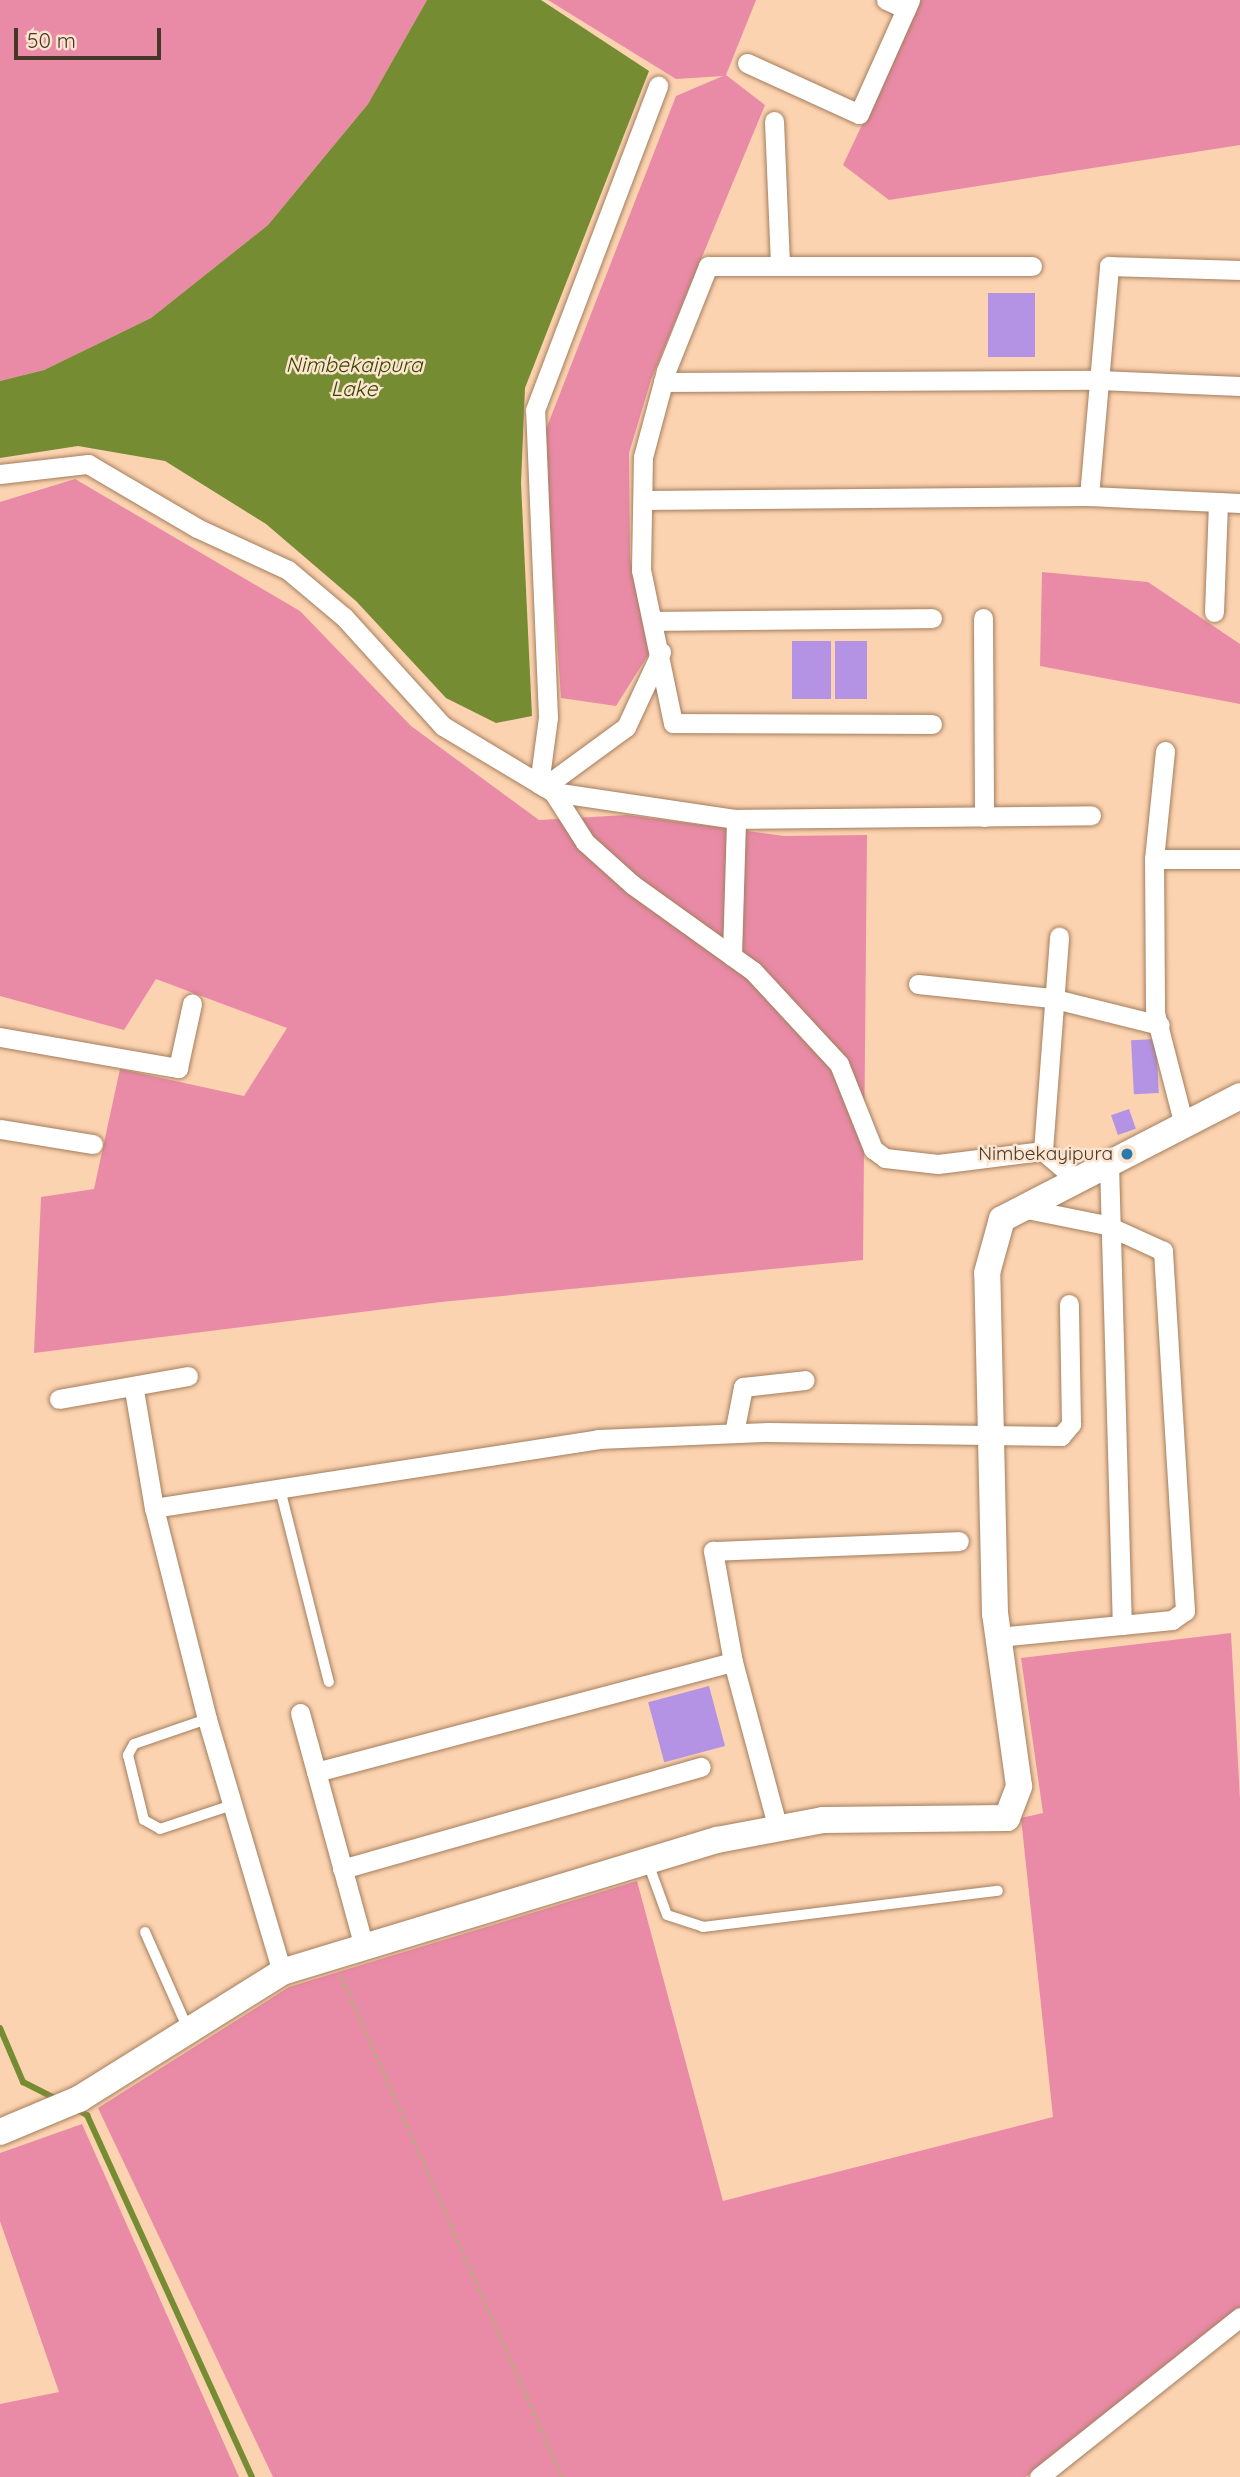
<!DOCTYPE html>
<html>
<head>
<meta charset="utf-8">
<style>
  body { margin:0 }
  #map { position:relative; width:1240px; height:2477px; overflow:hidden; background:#fcd3b0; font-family:Quicksand,sans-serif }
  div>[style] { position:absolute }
  .green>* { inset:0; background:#e98ba6 }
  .water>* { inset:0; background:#768c32 }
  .stream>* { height:6px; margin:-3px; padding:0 3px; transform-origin:3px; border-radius:3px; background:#768c32 }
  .building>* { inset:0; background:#b493e4; transform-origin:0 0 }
  .path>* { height:3.5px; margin-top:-1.75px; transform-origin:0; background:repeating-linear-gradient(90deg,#c4a386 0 5px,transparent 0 8.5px) }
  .roads { filter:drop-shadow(0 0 2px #a37e5e) drop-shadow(0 0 2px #a37e5e) }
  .lane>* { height:10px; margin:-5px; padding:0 5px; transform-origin:5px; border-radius:5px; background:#fff }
  .street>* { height:19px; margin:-9.5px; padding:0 9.5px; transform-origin:9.5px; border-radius:9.5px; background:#fff }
  .secondary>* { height:26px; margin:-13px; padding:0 13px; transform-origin:13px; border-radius:13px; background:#fff }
  .dots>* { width:19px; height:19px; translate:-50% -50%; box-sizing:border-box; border:4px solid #fde4cf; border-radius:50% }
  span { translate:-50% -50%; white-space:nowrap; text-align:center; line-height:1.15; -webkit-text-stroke:5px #fde4cf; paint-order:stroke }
  .poi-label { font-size:19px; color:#473729 }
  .right { translate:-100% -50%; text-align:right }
  .water-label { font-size:21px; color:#364500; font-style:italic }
  .scale { position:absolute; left:14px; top:28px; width:147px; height:32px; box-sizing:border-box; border:4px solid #473729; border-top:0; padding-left:9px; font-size:21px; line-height:24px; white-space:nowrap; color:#473729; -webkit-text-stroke:5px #fde4cf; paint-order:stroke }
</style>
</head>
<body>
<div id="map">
  <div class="green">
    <i style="clip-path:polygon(0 0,427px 0,368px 104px,268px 225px,151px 318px,44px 370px,0 381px)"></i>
    <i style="clip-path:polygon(548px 0,756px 0,726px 75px,765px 105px,651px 380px,629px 453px,630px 558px,650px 652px,616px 706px,561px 698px,543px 437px,676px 96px,723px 76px,676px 79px)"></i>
    <i style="clip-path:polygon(921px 0,1240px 0,1240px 145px,889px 200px,843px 165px)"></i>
    <i style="clip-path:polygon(75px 479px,300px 611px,411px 726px,539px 820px,627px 815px,784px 836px,867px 835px,863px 1260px,441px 1302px,34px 1353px,41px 1197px,94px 1189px,120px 1069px,244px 1096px,287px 1028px,156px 979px,124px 1030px,0 996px,0 502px)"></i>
    <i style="clip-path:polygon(1042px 572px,1148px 582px,1240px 644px,1240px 704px,1040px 666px)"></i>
    <i style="clip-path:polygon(1231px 1633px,1240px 1799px,1240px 2312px,1026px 2477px,273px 2477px,98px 2108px,289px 1987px,637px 1881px,723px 2201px,1053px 2117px,1021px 1818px,1043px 1813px,1021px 1658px)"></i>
    <i style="clip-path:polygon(82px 2124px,239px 2477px,0 2477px,0 2404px,59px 2392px,0 2221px,0 2153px)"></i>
  </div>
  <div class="water">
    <i style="clip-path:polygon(427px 0,541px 0,649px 71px,525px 388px,521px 483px,532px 716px,496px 723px,446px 698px,356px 601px,266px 524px,165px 461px,78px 446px,0 458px,0 381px,44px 370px,151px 318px,268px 225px,368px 104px)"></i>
  </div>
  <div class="stream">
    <i style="left:0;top:2028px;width:59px;rotate:66.9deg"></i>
    <i style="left:23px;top:2082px;width:38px;rotate:27deg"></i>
    <i style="left:76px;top:2109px;width:13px;rotate:29deg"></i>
    <i style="left:87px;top:2115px;width:398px;rotate:65.5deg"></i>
  </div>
  <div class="building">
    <i style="left:988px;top:293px;width:47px;height:64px"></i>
    <i style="left:792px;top:641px;width:39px;height:58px"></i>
    <i style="left:867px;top:641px;width:58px;height:32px;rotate:90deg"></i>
    <i style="left:1156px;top:1039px;width:54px;height:25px;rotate:87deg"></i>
    <i style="left:1129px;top:1109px;width:21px;height:19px;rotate:71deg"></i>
    <i style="left:709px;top:1686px;width:62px;height:63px;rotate:75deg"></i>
  </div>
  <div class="path">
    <i style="left:341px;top:1976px;width:548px;rotate:66.2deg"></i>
  </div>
  <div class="roads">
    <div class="lane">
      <i style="left:280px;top:1489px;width:199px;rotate:75.8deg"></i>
      <i style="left:207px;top:1719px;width:77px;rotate:161.1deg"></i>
      <i style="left:134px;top:1744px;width:13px;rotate:119deg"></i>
      <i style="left:128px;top:1755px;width:67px;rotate:76.2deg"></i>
      <i style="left:144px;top:1820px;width:18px;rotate:29deg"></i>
      <i style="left:160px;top:1829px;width:76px;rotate:-18.4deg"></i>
      <i style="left:648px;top:1863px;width:55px;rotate:69.9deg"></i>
      <i style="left:667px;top:1915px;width:38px;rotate:18deg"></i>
      <i style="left:703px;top:1927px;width:297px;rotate:-7deg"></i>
      <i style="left:145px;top:1932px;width:104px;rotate:66.1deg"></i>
    </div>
    <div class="street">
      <i style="left:886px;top:0;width:22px;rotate:24deg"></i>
      <i style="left:747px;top:63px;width:123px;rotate:24.5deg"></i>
      <i style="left:859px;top:114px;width:125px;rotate:-65.9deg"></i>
      <i style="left:774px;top:121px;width:145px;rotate:87.6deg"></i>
      <i style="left:663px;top:382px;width:436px;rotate:-0.3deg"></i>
      <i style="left:1099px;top:380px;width:141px;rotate:2.4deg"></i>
      <i style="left:0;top:474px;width:89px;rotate:-6.5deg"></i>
      <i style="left:88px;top:464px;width:126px;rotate:30.4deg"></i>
      <i style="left:197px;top:528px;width:100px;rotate:24.8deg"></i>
      <i style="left:288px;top:570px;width:73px;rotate:40deg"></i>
      <i style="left:344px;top:617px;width:147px;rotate:47.8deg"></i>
      <i style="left:443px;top:726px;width:128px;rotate:31deg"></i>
      <i style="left:553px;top:792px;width:59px;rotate:57.4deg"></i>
      <i style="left:585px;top:842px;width:64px;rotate:41.9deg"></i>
      <i style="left:633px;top:885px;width:148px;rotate:35.6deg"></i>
      <i style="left:753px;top:971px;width:127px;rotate:47.2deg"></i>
      <i style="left:839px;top:1064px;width:92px;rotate:68.2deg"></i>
      <i style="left:873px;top:1149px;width:15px;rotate:37deg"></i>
      <i style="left:885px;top:1158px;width:53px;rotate:6.5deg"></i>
      <i style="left:938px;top:1164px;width:106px;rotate:-7.1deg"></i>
      <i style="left:1043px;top:1151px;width:45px;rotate:40.5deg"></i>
      <i style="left:1089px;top:496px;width:231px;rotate:-85deg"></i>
      <i style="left:1109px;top:266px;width:131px;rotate:1.7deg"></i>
      <i style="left:643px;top:500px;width:446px;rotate:-0.5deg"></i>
      <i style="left:1089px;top:496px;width:151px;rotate:2.7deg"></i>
      <i style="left:1214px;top:612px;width:110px;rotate:-87.9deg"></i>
      <i style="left:983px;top:618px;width:199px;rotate:89.7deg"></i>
      <i style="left:656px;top:621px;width:276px;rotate:-0.6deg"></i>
      <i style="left:932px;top:724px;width:259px;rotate:-179.8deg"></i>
      <i style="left:673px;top:723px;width:156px;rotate:-101.8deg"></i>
      <i style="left:641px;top:570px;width:113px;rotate:-89deg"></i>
      <i style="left:643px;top:457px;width:89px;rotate:-75deg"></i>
      <i style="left:666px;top:371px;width:113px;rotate:-68.2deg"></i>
      <i style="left:708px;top:266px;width:324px"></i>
      <i style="left:1165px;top:751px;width:109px;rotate:95.8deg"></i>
      <i style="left:1154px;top:859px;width:154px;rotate:89.6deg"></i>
      <i style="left:1155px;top:1013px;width:116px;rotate:75.5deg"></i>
      <i style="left:539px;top:784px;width:68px;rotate:-82.3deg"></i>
      <i style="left:548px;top:717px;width:307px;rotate:-92.4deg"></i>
      <i style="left:535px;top:410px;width:347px;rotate:-69.2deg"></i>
      <i style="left:544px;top:787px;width:102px;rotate:-36.2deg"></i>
      <i style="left:626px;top:727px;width:83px;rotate:-65deg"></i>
      <i style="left:553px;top:792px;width:185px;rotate:8.4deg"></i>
      <i style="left:736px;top:819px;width:355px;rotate:-0.6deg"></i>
      <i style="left:1154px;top:859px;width:86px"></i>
      <i style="left:732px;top:956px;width:137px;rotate:-88.3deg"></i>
      <i style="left:918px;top:984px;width:134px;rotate:6deg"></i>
      <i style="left:1051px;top:998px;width:112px;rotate:13.9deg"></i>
      <i style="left:0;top:1037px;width:181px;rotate:9.9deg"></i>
      <i style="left:178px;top:1068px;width:66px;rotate:-77.7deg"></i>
      <i style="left:0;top:1129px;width:94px;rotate:9.2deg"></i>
      <i style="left:1043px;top:1151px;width:215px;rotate:-85.7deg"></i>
      <i style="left:1109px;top:1164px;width:461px;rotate:88.4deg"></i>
      <i style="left:134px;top:1390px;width:120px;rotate:80.4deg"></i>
      <i style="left:154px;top:1508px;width:218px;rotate:75.9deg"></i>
      <i style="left:207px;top:1719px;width:264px;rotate:73.5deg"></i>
      <i style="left:59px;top:1399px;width:131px;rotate:-10.1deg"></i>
      <i style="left:734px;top:1433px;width:47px;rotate:-78.9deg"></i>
      <i style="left:743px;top:1387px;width:62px;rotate:-6.4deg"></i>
      <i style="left:154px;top:1508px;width:449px;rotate:-8.8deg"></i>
      <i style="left:598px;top:1439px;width:170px;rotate:-2.4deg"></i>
      <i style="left:768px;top:1432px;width:293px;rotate:0.8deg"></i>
      <i style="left:1061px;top:1436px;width:16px;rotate:-50deg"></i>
      <i style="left:1071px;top:1424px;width:120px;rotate:-91deg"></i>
      <i style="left:998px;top:1637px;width:175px;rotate:-5.6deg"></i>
      <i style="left:1172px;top:1620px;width:16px;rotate:-35deg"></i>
      <i style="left:1185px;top:1611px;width:361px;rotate:-93.5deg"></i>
      <i style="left:1163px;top:1251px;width:63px;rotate:-155.5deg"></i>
      <i style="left:1106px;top:1225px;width:86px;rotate:-168.6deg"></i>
      <i style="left:733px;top:1662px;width:173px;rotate:74.9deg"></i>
      <i style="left:300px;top:1713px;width:243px;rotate:74.7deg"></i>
      <i style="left:316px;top:1772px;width:431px;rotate:-14.8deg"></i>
      <i style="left:733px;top:1662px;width:113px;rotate:-100.2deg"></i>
      <i style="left:713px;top:1551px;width:246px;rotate:-2.3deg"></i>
      <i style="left:342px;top:1869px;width:373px;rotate:-15.9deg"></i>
      <i style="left:1039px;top:2477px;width:257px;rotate:-38.5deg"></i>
    </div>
    <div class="secondary">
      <i style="left:0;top:2132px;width:86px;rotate:-22.7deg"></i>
      <i style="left:79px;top:2099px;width:239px;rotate:-32deg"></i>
      <i style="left:282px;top:1972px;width:455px;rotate:-16.9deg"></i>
      <i style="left:717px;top:1840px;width:108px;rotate:-10.7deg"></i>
      <i style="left:823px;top:1820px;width:184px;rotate:-0.6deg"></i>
      <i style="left:1007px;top:1818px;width:34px;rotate:-69deg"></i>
      <i style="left:1019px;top:1786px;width:174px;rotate:-97.9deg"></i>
      <i style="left:995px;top:1614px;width:341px;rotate:-91.3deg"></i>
      <i style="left:987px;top:1273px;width:56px;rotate:-74.5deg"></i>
      <i style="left:1002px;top:1219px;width:268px;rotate:-27.3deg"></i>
    </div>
  </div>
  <div class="dots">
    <i style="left:1127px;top:1154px;background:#2d79ac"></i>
  </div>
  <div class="poi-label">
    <span class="right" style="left:1113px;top:1154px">Nimbekayipura</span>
  </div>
  <div class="water-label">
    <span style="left:354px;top:376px">Nimbekaipura<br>Lake</span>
  </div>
  <div class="scale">50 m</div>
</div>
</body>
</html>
